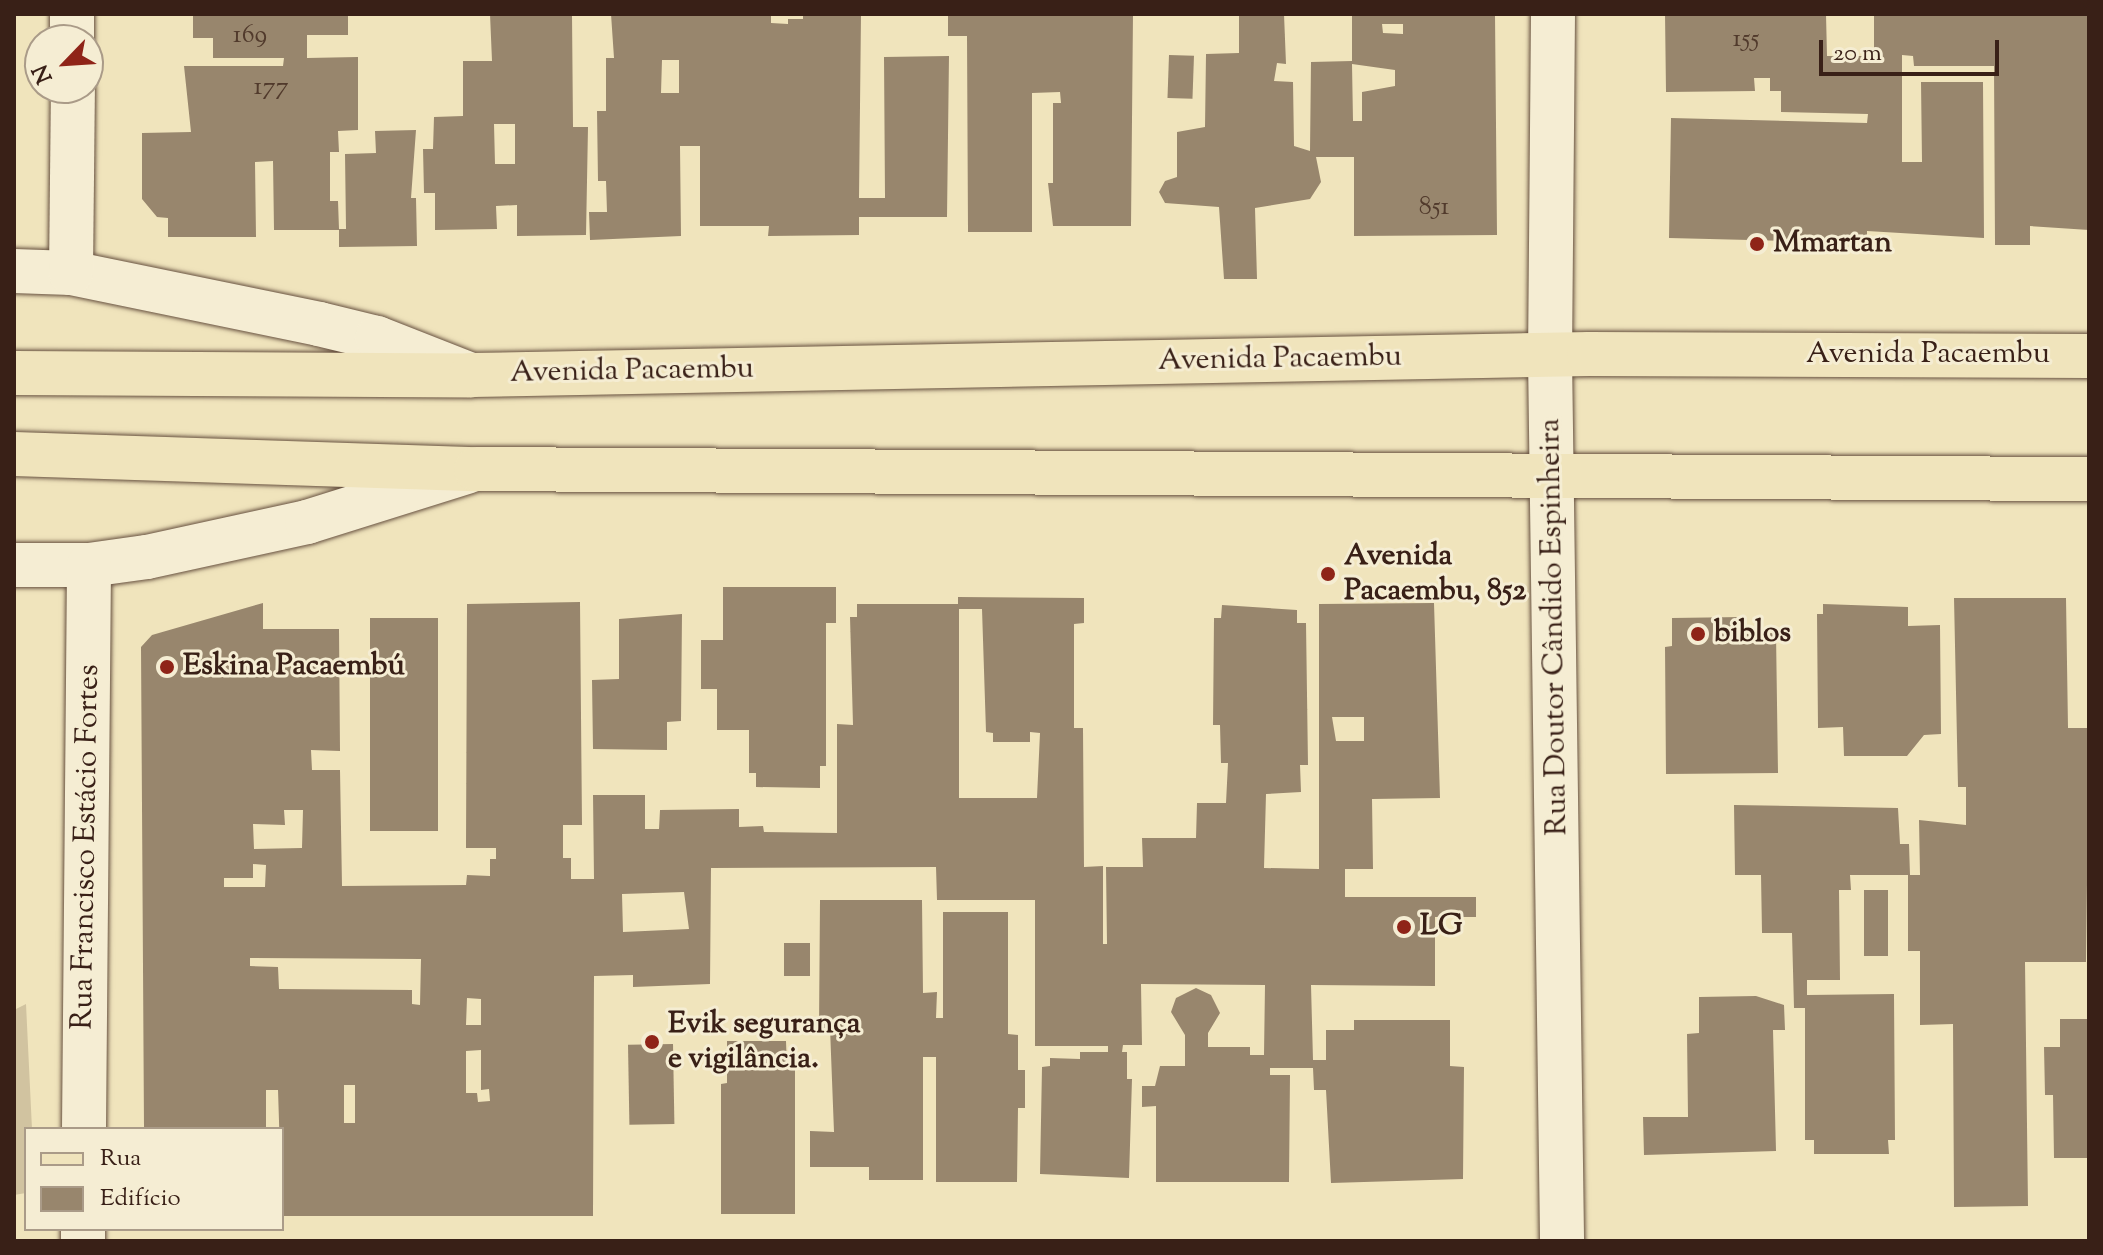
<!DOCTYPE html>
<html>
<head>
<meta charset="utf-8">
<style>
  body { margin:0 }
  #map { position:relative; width:2103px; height:1255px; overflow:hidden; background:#f0e4bc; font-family:"Sorts Mill Goudy",serif }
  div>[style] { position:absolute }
  .green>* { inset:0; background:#d1c3a0 }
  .building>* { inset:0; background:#98866d; transform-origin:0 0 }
  .roads { filter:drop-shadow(0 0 2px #675140) drop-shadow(0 0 2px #675140) }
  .minor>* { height:44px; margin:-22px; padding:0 22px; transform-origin:22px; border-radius:22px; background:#f5edd3 }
  .major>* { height:44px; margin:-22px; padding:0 22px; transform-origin:22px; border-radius:22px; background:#f0e4bc }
  .dots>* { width:22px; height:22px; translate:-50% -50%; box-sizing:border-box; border:4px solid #f5edd3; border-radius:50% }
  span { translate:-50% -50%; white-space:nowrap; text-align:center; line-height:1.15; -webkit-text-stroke:6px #f5edd3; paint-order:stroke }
  .number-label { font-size:26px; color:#513a2c }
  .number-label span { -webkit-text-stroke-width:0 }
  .poi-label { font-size:30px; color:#392017; font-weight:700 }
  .left { translate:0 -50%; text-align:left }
  .street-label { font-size:30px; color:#392017 }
  .frame { position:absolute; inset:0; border:16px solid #392017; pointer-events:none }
  .legend { position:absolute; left:24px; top:1127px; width:260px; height:104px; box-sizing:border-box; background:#f5edd3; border:2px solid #aa9b88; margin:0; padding:10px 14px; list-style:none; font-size:24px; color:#392017 }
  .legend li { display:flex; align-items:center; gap:16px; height:40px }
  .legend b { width:40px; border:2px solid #aa9b88 }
  .north { position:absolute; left:24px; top:24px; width:80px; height:80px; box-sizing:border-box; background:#f5edd3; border:2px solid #aa9b88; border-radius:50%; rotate:245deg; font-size:22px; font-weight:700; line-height:32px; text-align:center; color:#392017 }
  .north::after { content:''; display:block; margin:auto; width:28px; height:36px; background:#8f2418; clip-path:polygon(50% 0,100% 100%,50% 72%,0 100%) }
  .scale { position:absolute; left:1819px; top:40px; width:180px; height:36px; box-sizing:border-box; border:4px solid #392017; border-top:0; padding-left:10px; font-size:24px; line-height:28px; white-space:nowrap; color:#392017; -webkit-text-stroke:6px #f5edd3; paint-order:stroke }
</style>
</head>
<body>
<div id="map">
  <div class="green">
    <i style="clip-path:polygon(26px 1004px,32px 1129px,26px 1129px,26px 1193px,14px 1195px,14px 1010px)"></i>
  </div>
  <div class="building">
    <i style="clip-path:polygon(193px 14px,348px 14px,348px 35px,307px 35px,307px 58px,358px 57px,358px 130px,338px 131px,339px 152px,330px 152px,330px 201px,338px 201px,339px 229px,346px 229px,345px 154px,376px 153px,375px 131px,416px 130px,411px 198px,416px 198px,417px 246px,339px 247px,339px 230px,274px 230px,273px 161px,255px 162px,256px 237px,168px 237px,168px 218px,157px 217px,142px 199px,142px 133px,191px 132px,184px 66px,283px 66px,284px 58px,213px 58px,213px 38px,193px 38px)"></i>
    <i style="clip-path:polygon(evenodd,490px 14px,572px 14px,573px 127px,588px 127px,586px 235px,517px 236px,517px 205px,496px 206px,497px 229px,435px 230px,435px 193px,424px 193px,423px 149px,433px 149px,434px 117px,463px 116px,463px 61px,492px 61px,490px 14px,494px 124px,515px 124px,515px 164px,495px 164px,494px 124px)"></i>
    <i style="clip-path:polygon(evenodd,611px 14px,771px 14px,771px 23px,788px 24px,788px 19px,803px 19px,803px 14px,861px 14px,859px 198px,885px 198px,884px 57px,949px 56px,947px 217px,859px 217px,859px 235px,768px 236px,769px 226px,700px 226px,700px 146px,680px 146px,681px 236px,590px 240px,589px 212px,607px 212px,606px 181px,598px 181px,597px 111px,606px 111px,606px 58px,614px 58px,611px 14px,662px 60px,679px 60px,679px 93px,661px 93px,662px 60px)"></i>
    <i style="clip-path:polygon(948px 14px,1133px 14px,1131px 226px,1053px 226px,1048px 183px,1053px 183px,1053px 103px,1061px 103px,1060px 92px,1032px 93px,1032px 232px,968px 232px,967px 36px,948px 36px)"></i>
    <i style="clip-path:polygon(evenodd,1239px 14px,1284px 14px,1286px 64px,1277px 63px,1274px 81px,1293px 82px,1294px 146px,1310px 151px,1311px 62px,1352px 61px,1352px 14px,1495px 14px,1497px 235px,1354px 236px,1354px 157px,1316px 157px,1321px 182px,1310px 199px,1255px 208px,1257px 279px,1224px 279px,1219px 207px,1165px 203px,1159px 192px,1165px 181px,1177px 177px,1177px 132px,1205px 127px,1206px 54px,1239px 53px,1239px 14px,1382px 24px,1403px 24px,1403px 34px,1383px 33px,1382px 24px,1239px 14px,1352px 64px,1395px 70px,1395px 86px,1362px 92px,1362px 121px,1353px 121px,1352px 64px)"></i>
    <i style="clip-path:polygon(1665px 14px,1826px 14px,1827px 56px,1874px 56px,1874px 14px,2089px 14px,2089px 230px,2030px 226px,2030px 245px,1995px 245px,1994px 66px,1914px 66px,1913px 56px,1902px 55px,1902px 162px,1922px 162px,1921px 82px,1983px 82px,1984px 238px,1867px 231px,1867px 243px,1669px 238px,1671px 118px,1867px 123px,1868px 114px,1781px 112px,1781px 91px,1770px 91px,1770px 78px,1754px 78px,1755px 91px,1666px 92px)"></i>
    <i style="left:1169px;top:55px;width:25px;height:43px;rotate:2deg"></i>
    <i style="clip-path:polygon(723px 587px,836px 587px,836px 623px,826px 623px,826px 766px,820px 766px,820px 788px,756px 787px,756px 773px,749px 773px,749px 730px,717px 730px,717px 689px,701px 689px,701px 640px,723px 640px)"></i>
    <i style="clip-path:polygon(evenodd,958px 597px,1084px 598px,1084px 623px,1074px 624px,1074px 728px,1083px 728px,1084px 867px,1103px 866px,1103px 944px,1107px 944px,1106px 867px,1143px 867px,1142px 838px,1196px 838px,1197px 803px,1226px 803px,1228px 763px,1221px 763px,1220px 725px,1213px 725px,1214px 618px,1221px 618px,1222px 605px,1297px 610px,1297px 623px,1306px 623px,1308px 765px,1300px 765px,1301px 792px,1266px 794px,1264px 868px,1319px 869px,1319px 604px,1434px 603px,1440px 798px,1372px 799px,1373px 869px,1345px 869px,1345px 897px,1476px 897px,1476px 917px,1435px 917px,1435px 986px,1311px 985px,1313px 1060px,1326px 1060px,1326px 1030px,1354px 1030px,1354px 1020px,1450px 1020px,1450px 1066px,1464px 1067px,1463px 1179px,1331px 1183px,1326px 1090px,1314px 1090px,1313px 1068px,1270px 1068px,1270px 1075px,1290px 1075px,1289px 1182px,1156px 1182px,1156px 1106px,1142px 1107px,1142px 1086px,1155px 1086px,1160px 1066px,1185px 1066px,1185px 1035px,1171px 1012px,1176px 998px,1196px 988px,1211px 995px,1220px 1013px,1208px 1033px,1208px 1047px,1250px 1047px,1250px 1055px,1264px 1055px,1265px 985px,1141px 984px,1142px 1045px,1123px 1045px,1122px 1052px,1127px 1052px,1127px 1079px,1132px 1079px,1129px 1178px,1040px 1174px,1042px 1067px,1050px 1066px,1050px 1058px,1080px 1059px,1080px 1052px,1108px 1052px,1108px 1046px,1035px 1046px,1035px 900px,937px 900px,936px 867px,711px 868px,710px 984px,633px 987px,633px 975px,594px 976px,593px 1216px,282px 1216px,278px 1090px,266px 1090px,266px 1129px,144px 1129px,141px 647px,152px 635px,263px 603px,263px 629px,339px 629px,340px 751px,311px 750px,312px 770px,340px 770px,342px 886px,466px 885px,467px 875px,490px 876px,490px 859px,496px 859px,496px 848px,466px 848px,467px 604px,580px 602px,582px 825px,563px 825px,563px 858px,571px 858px,571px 879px,594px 879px,593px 795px,645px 795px,645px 829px,659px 829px,660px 810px,739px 809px,739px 827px,763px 826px,764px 832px,837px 833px,837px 724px,853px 725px,850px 617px,857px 617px,857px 604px,958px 604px,958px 597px,959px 609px,982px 609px,986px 732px,993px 733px,993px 742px,1030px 742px,1030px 732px,1040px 733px,1037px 798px,959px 798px,959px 609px,958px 597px,1332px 717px,1364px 717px,1364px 741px,1336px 741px,1332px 717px,958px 597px,284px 810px,303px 810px,302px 848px,254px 849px,253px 824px,285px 825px,284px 810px,958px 597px,253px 864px,266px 865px,265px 887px,224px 887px,224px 878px,253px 878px,253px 864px,958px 597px,684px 892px,689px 929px,623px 932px,622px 894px,684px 892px,958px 597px,250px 958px,421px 959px,420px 1005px,412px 1004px,412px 990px,279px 989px,278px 967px,250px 966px,250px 958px,958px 597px,467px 998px,481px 999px,481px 1025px,466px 1025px,467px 998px,958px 597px,481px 1050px,481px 1090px,489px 1089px,490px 1101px,478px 1102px,477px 1093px,466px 1093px,466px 1051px,481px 1050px,958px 597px,344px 1085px,355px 1085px,355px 1123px,344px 1123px,344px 1085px)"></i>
    <i style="clip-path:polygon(1954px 598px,2066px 598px,2068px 728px,2089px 728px,2086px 962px,2025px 962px,2028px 1206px,1954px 1207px,1953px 1024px,1920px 1025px,1920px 951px,1908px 951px,1908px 875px,1850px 875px,1851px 890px,1839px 890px,1840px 980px,1807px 980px,1807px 995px,1894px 994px,1895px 1140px,1888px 1140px,1889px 1154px,1814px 1154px,1814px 1140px,1805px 1140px,1805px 1008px,1794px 1008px,1792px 933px,1762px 933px,1761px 875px,1735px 875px,1734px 805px,1898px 808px,1900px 844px,1909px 844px,1910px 875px,1920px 875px,1919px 820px,1966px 825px,1966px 787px,1958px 787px)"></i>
    <i style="clip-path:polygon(1823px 604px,1908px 607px,1908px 626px,1940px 625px,1941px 734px,1924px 735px,1907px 756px,1844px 756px,1843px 727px,1818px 728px,1817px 614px,1823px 614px)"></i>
    <i style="clip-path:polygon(682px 614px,681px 721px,667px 722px,667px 750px,593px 749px,592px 680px,619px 679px,619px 619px)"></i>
    <i style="clip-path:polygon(1742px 617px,1742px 634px,1776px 633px,1778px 773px,1666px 774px,1665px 647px,1672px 646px,1672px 618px)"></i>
    <i style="left:370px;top:618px;width:68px;height:213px"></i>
    <i style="left:1864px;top:890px;width:24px;height:66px"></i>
    <i style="clip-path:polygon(820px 900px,922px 900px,923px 993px,937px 992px,936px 1018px,943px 1018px,943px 912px,1008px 912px,1008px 1034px,1018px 1035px,1018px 1070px,1025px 1070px,1025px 1108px,1018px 1108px,1017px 1182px,936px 1182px,936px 1057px,923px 1057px,923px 1180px,869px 1180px,869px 1167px,810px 1167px,810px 1131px,834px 1132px,830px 1028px,819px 1028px)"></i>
    <i style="left:784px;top:943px;width:26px;height:33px"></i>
    <i style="clip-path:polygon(1756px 996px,1784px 1005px,1785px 1030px,1773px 1030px,1776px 1151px,1644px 1155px,1643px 1117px,1688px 1117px,1687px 1034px,1699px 1033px,1699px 997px)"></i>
    <i style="clip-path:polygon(2060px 1019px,2089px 1019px,2089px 1158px,2054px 1158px,2053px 1095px,2045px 1095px,2044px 1047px,2060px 1047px)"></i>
    <i style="clip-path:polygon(727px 1041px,786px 1041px,787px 1068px,795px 1067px,795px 1214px,721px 1214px,721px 1084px,727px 1083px)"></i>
    <i style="left:673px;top:1044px;width:80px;height:45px;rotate:89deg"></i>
  </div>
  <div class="roads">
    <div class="minor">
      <i style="left:72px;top:14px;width:26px;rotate:90deg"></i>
      <i style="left:1553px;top:14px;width:342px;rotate:90.5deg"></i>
      <i style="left:1550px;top:356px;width:885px;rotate:89.22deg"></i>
      <i style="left:14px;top:271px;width:57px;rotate:2deg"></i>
      <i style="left:71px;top:273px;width:253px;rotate:11.6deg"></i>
      <i style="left:319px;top:324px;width:60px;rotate:13.6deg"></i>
      <i style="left:377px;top:338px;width:101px;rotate:21.5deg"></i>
      <i style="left:71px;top:273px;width:185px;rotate:-89.4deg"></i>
      <i style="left:14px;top:565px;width:75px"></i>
      <i style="left:89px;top:565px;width:59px;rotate:-7.9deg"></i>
      <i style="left:147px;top:557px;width:164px;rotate:-12.3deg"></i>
      <i style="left:307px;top:522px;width:168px;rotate:-17.4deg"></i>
      <i style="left:84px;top:1129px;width:564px;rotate:-89.49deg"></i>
      <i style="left:83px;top:1241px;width:12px;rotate:-90deg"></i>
    </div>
    <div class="major">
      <i style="left:14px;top:373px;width:457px;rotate:0.3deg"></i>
      <i style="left:471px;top:375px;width:1118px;rotate:-1.08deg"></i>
      <i style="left:1589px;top:354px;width:500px;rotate:0.23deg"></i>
      <i style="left:14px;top:454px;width:462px;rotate:1.9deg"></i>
      <i style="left:476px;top:469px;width:1613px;rotate:0.36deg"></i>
    </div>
  </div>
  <div class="dots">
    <i style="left:1757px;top:244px;background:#8f2418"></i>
    <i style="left:1328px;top:574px;background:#8f2418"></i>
    <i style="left:1698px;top:634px;background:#8f2418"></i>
    <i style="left:167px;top:667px;background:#8f2418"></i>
    <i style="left:1404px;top:927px;background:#8f2418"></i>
    <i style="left:652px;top:1042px;background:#8f2418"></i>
  </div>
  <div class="number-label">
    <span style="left:250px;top:36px">169</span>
    <span style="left:1746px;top:40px">155</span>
    <span style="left:271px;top:88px">177</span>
    <span style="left:1434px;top:208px">851</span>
  </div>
  <div class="poi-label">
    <span class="left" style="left:1773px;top:244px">Mmartan</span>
    <span class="left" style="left:1344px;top:574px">Avenida<br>Pacaembu, 852</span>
    <span class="left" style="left:1714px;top:634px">biblos</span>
    <span class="left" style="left:183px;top:667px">Eskina Pacaembú</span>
    <span class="left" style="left:1420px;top:927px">LG</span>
    <span class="left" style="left:668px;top:1042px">Evik segurança<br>e vigilância.</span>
  </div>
  <div class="street-label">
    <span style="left:1928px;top:355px">Avenida Pacaembu</span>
    <span style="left:1280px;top:360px;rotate:-1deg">Avenida Pacaembu</span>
    <span style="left:632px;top:372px;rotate:-1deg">Avenida Pacaembu</span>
    <span style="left:1555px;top:627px;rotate:-91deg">Rua Doutor Cândido Espinheira</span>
    <span style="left:87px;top:847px;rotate:-89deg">Rua Francisco Estácio Fortes</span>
  </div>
  <div class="frame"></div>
  <ul class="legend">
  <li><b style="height:10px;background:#f0e4bc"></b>Rua</li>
  <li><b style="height:22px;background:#98866d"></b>Edifício</li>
  </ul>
  <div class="north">N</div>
  <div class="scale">20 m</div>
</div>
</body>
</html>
